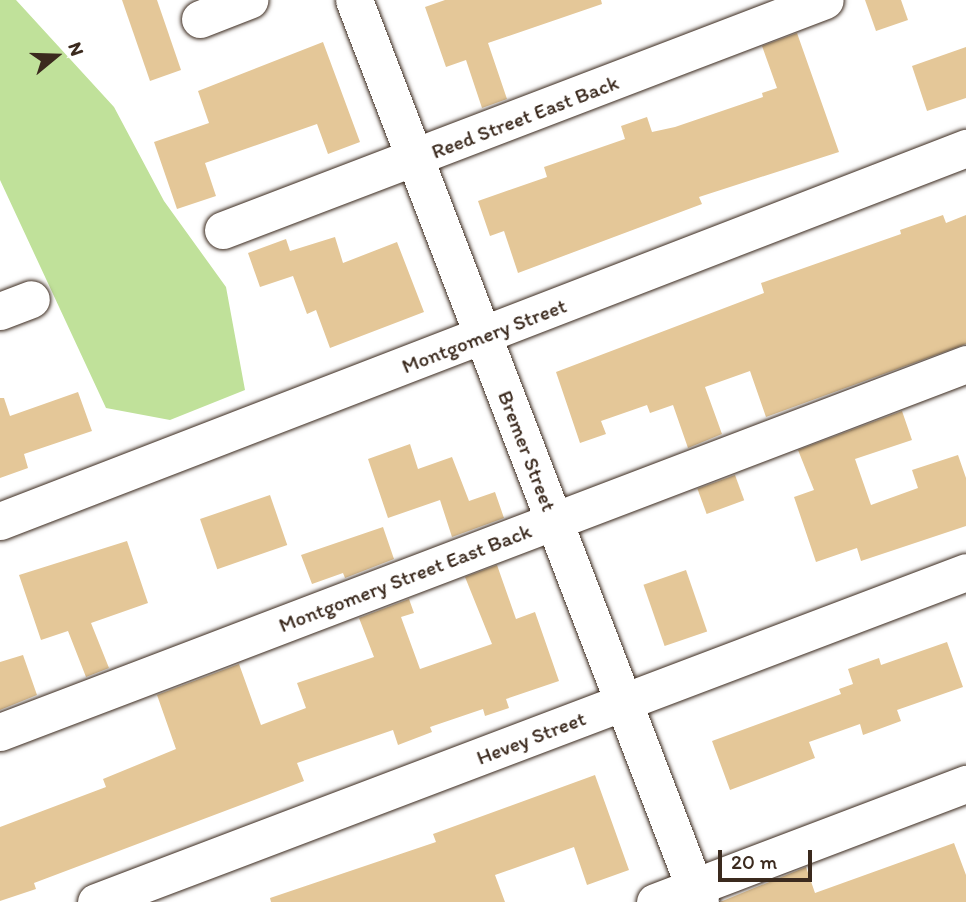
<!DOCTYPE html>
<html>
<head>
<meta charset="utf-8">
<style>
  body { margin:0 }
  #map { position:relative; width:966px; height:902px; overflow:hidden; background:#fff; font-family:Itim,sans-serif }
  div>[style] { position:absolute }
  .green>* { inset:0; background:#c0e19a }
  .building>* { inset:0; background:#e4c798; transform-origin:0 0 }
  .roads { filter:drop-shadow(0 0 2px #3b2a1e) drop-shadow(0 0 2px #3b2a1e) }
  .minor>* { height:37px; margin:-18.5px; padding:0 18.5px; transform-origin:18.5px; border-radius:18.5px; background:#fff }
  span { translate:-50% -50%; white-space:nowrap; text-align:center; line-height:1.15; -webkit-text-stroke:5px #fff; paint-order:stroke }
  .street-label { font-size:21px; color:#3b2a1e }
  .north { position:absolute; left:21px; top:21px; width:70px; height:70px; -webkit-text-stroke:5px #fff; paint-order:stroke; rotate:71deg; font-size:19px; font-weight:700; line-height:28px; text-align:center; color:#3b2a1e }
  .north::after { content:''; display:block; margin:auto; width:24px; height:32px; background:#3b2a1e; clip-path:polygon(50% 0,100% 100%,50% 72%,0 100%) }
  .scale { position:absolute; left:718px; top:850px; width:94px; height:32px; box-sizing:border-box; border:4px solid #3b2a1e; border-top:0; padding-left:9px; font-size:21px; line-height:24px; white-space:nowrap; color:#3b2a1e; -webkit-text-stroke:5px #fff; paint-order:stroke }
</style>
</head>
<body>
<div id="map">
  <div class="green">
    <i style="clip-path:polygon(0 0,16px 0,114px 107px,164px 201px,226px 287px,245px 390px,170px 420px,106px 408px,0 180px)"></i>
  </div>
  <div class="building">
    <i style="clip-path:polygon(122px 0,157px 0,181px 70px,150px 81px)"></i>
    <i style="clip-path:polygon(445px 0,601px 0,602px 4px,488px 43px,507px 99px,482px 108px,466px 60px,446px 67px,425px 7px)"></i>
    <i style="clip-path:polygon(865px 0,901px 0,908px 20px,876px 31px)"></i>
    <i style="clip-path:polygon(797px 33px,839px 152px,699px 197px,702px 204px,518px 273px,504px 231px,490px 236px,478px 201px,547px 177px,544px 167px,625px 139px,621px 126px,647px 117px,652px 132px,675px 127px,763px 97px,762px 93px,777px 88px,762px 46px)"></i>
    <i style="clip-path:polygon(323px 42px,360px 142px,328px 154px,317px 124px,205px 163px,216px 196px,177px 209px,154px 142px,209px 123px,198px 91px)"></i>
    <i style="clip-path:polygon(966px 47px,966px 98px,927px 111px,912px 66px)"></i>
    <i style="clip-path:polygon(943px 215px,946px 223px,966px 215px,966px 344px,766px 417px,750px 371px,705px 387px,722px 434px,688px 448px,673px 405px,650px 413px,647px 405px,601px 421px,606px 434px,580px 443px,556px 372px,764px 293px,761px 283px,901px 234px,900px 230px)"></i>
    <i style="clip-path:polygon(335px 237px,343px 263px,397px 242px,424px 312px,330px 348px,316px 310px,307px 314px,293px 276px,260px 287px,248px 253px,286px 239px,290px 251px)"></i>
    <i style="clip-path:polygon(78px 392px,92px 431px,24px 454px,28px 468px,0 478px,0 398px,4px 398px,10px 416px)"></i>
    <i style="clip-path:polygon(902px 411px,912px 440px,855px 459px,871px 505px,918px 488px,912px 470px,958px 455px,966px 478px,966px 526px,861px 561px,857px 548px,816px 562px,794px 497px,814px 490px,798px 450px)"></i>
    <i style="clip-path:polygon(410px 444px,418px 469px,452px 457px,469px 501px,495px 492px,504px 518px,452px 537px,440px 500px,388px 518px,368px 459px)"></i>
    <i style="left:735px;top:475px;width:27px;height:40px;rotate:70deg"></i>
    <i style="left:270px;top:495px;width:53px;height:74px;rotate:71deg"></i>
    <i style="clip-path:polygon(383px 527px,394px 559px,345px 578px,343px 573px,312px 584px,301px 555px)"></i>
    <i style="clip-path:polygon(127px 541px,148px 603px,91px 623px,109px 668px,86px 677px,68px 631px,41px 640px,19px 575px)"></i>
    <i style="clip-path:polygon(497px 565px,516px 619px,535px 612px,559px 681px,506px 699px,509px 708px,485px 716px,483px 709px,430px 727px,432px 732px,398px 745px,393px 730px,297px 763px,304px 781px,34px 883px,36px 889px,0 901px,0 827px,106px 787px,103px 779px,176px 749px,157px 695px,239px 664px,261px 725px,306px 708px,297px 683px,374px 657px,359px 618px,409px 599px,414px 613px,401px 617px,420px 669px,492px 644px,465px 577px)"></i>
    <i style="left:686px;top:570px;width:65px;height:45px;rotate:71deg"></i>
    <i style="clip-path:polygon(947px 642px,963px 687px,897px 710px,901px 721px,863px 735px,860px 724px,809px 742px,815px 758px,730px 790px,712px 741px,841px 694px,839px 689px,853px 684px,848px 669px,879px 658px,881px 665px)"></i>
    <i style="clip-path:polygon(23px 655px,37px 695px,0 710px,0 662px)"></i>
    <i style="clip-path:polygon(595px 775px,629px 870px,587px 885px,574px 847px,495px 875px,505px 902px,271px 902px,270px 898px,436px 842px,433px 834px)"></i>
    <i style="clip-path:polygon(954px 843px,966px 875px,966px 902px,720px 902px,806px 867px,815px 893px)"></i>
  </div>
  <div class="roads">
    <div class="minor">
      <i style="left:354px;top:0;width:966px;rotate:69.01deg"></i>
      <i style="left:200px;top:19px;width:53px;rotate:-21.2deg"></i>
      <i style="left:223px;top:230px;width:644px;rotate:-20.91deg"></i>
      <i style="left:0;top:311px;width:33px;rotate:-21deg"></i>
      <i style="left:0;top:521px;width:1036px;rotate:-21.11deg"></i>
      <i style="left:0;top:732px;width:1034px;rotate:-20.85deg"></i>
      <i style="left:96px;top:902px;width:930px;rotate:-20.77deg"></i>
      <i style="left:655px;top:902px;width:333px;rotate:-20.8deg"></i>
    </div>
  </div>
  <div class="street-label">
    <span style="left:525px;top:117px;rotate:-21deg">Reed Street East Back</span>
    <span style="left:484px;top:336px;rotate:-21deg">Montgomery Street</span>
    <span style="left:527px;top:451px;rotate:69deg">Bremer Street</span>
    <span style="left:405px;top:578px;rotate:-21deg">Montgomery Street East Back</span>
    <span style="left:531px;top:738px;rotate:-21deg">Hevey Street</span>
  </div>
  <div class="north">N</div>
  <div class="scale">20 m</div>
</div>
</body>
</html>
